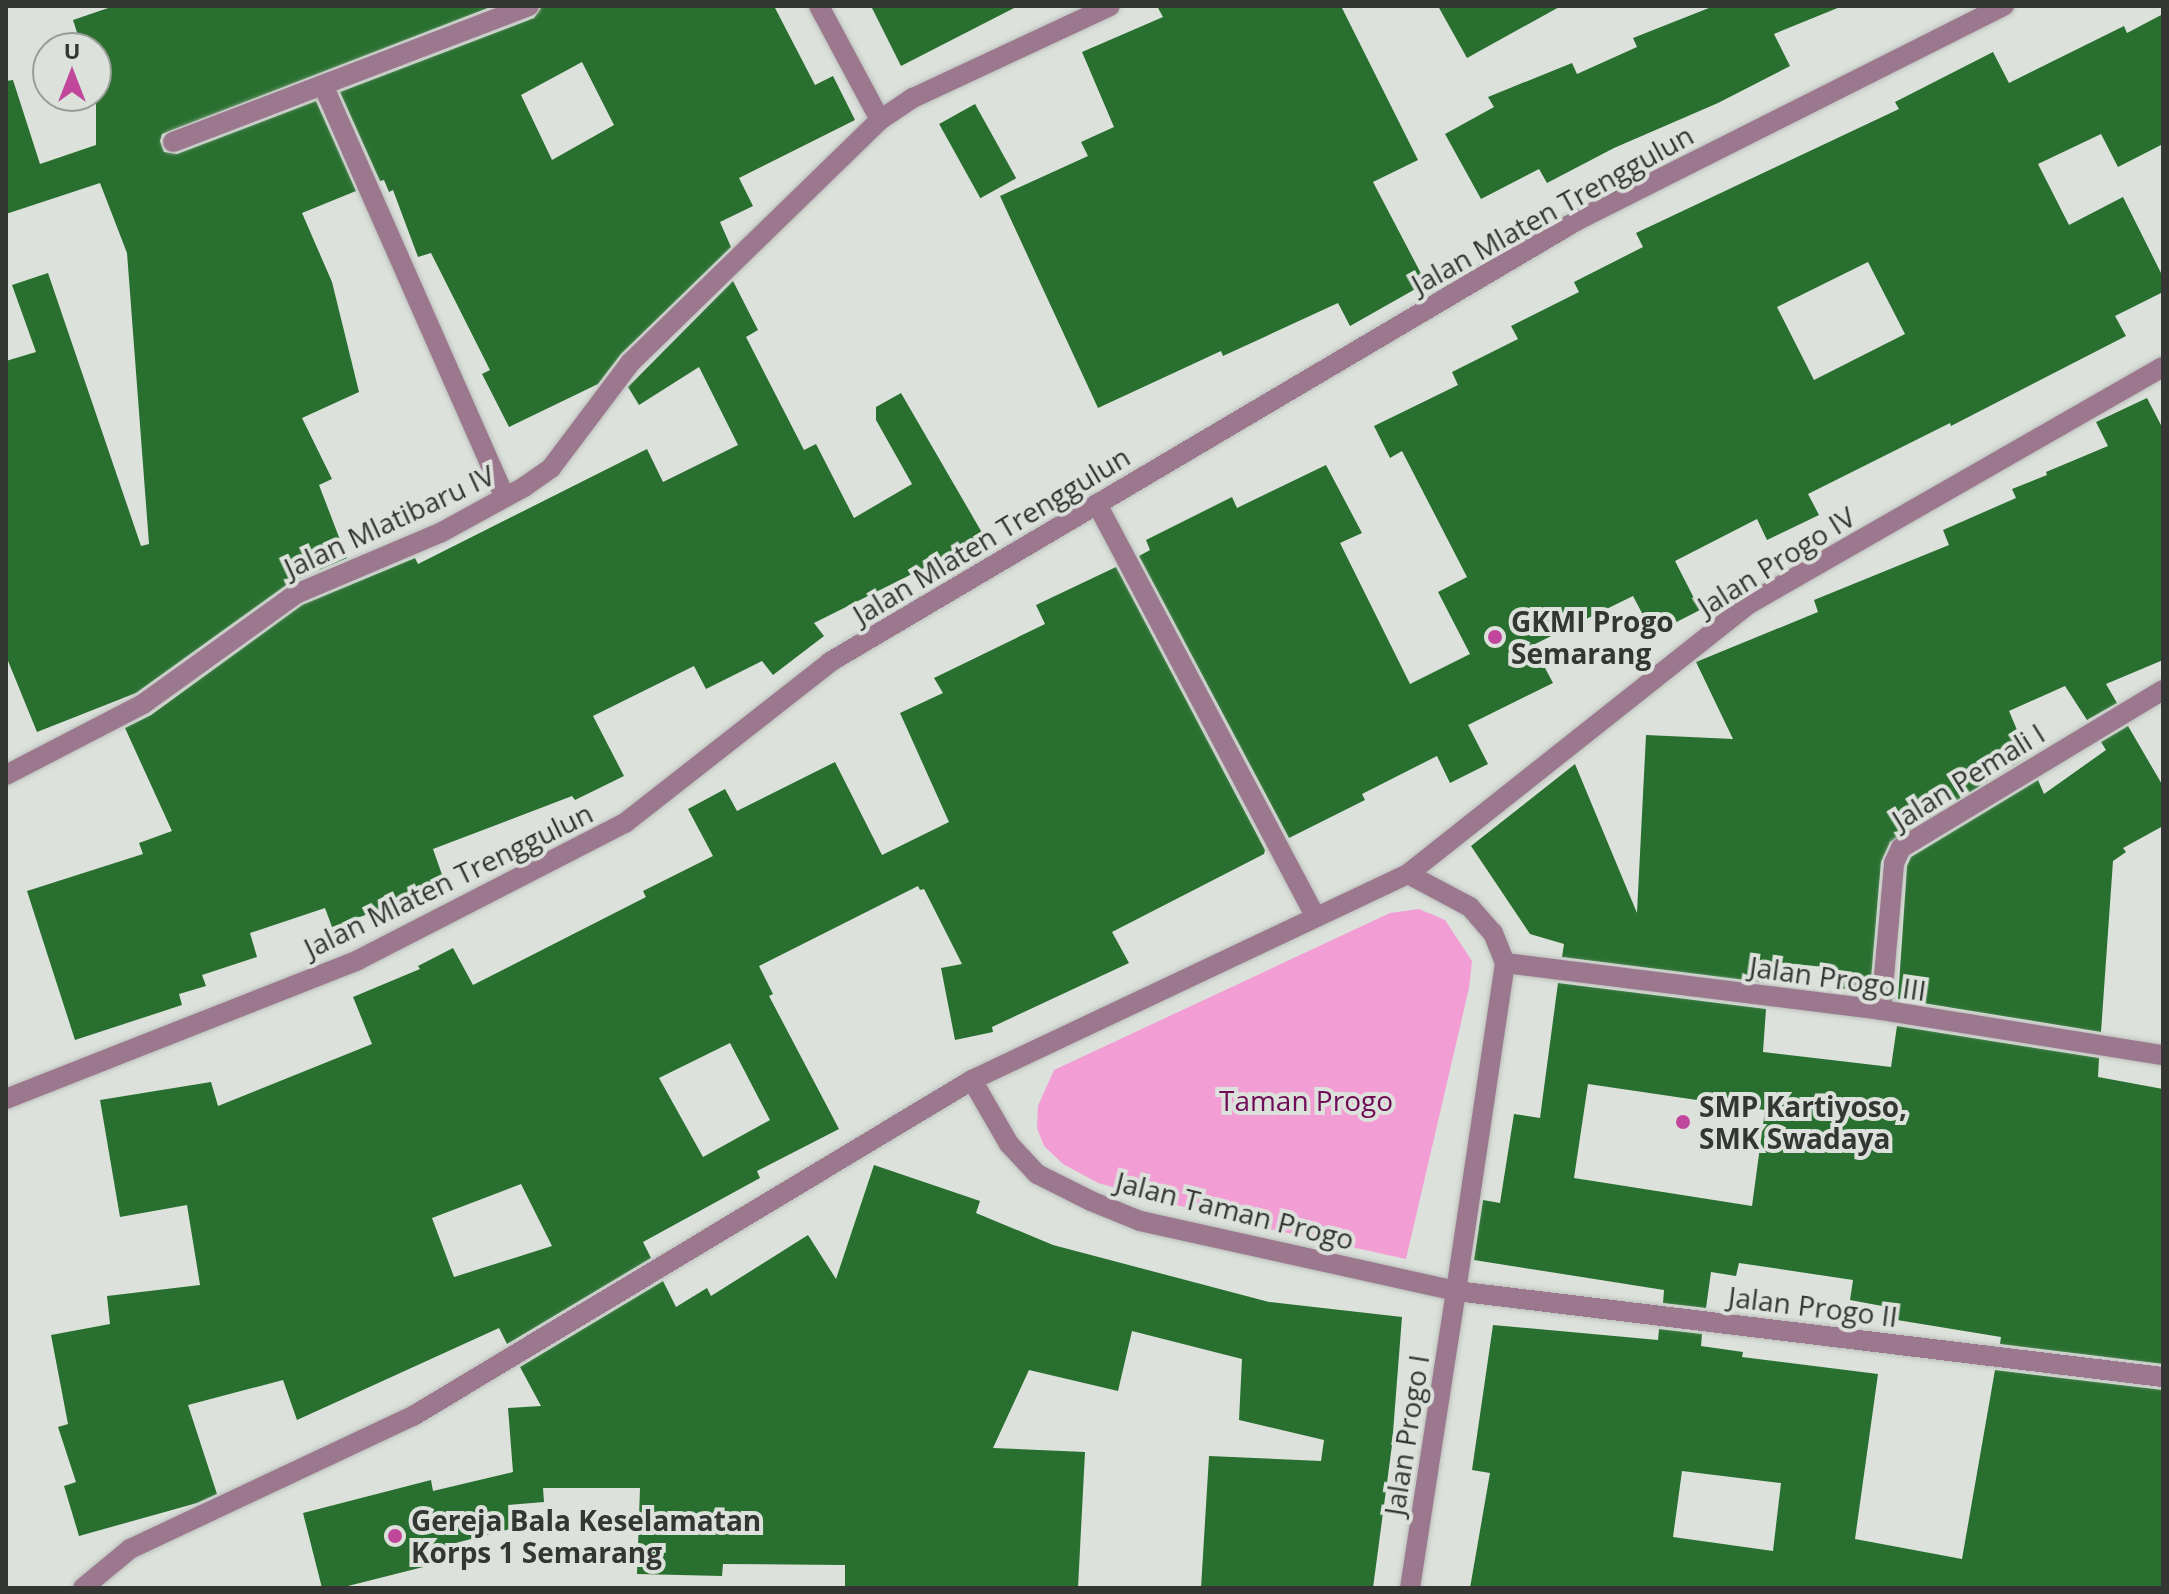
<!DOCTYPE html>
<html>
<head>
<meta charset="utf-8">
<style>
  body { margin:0 }
  #map { position:relative; width:2169px; height:1594px; overflow:hidden; background:#dce1db; font-family:"Open Sans",sans-serif }
  div>[style] { position:absolute }
  .green>* { inset:0; background:#f29ed4 }
  .building>* { inset:0; background:#297030; transform-origin:0 0 }
  .roads { filter:drop-shadow(0 0 2px #babfba) drop-shadow(0 0 2px #babfba) }
  .minor>* { height:20px; margin:-10px; padding:0 10px; transform-origin:10px; border-radius:10px; background:#9c788e }
  .dots>* { width:22px; height:22px; translate:-50% -50%; box-sizing:border-box; border:4px solid #dce1db; border-radius:50% }
  span { translate:-50% -50%; white-space:nowrap; text-align:center; line-height:1.15; -webkit-text-stroke:8px #dce1db; paint-order:stroke }
  .street-label { font-size:28px; color:#343634 }
  .poi-label { font-size:28px; color:#343634; font-weight:700 }
  .left { translate:0 -50%; text-align:left }
  .park-label { font-size:28px; color:#700c57 }
  .frame { position:absolute; inset:0; border:8px solid #343634; pointer-events:none }
  .north { position:absolute; left:32px; top:32px; width:80px; height:80px; box-sizing:border-box; background:#dce1db; border:2px solid #999d98; border-radius:50%; rotate:0deg; font-size:22px; font-weight:700; line-height:32px; text-align:center; color:#343634 }
  .north::after { content:''; display:block; margin:auto; width:28px; height:36px; background:#c0479c; clip-path:polygon(50% 0,100% 100%,50% 72%,0 100%) }
</style>
</head>
<body>
<div id="map">
  <div class="green">
    <i style="clip-path:polygon(1419px 909px,1445px 920px,1472px 961px,1469px 988px,1406px 1259px,1234px 1221px,1098px 1183px,1063px 1164px,1044px 1146px,1037px 1128px,1038px 1106px,1054px 1070px,1390px 913px)"></i>
  </div>
  <div class="building">
    <i style="clip-path:polygon(114px 6px,493px 6px,162px 134px,160px 141px,164px 152px,177px 154px,316px 101px,356px 191px,302px 213px,332px 282px,359px 392px,302px 418px,332px 479px,319px 485px,347px 558px,289px 583px,136px 693px,37px 732px,6px 656px,6px 361px,36px 352px,12px 285px,48px 273px,141px 546px,149px 544px,127px 253px,100px 183px,6px 214px,6px 81px,13px 80px,40px 164px,96px 145px,96px 48px,82px 48px,73px 20px)"></i>
    <i style="clip-path:polygon(evenodd,542px 6px,774px 6px,815px 85px,833px 76px,855px 120px,739px 178px,753px 206px,720px 222px,731px 247px,621px 354px,598px 384px,509px 427px,482px 374px,490px 370px,431px 253px,418px 257px,393px 190px,389px 192px,384px 180px,380px 181px,340px 92px,534px 18px,542px 6px,582px 62px,614px 125px,552px 160px,521px 95px,582px 62px)"></i>
    <i style="clip-path:polygon(871px 6px,1018px 6px,901px 66px)"></i>
    <i style="clip-path:polygon(1157px 6px,1341px 6px,1418px 160px,1373px 182px,1426px 283px,1350px 326px,1338px 303px,1223px 356px,1221px 351px,1098px 408px,1000px 196px,1088px 156px,1081px 142px,1114px 127px,1082px 52px,1163px 17px)"></i>
    <i style="clip-path:polygon(1438px 6px,1561px 6px,1467px 58px)"></i>
    <i style="clip-path:polygon(1714px 6px,1840px 7px,1774px 34px,1790px 66px,1718px 103px,1614px 148px,1547px 183px,1539px 169px,1481px 199px,1445px 134px,1494px 107px,1488px 97px,1572px 63px,1577px 74px,1637px 47px,1633px 38px)"></i>
    <i style="clip-path:polygon(evenodd,2163px 14px,2163px 144px,2118px 167px,2101px 134px,2038px 164px,2069px 225px,2123px 197px,2163px 277px,2163px 292px,2115px 316px,2126px 336px,1951px 426px,1950px 423px,1808px 494px,1819px 515px,1767px 540px,1757px 519px,1675px 561px,1700px 610px,1653px 634px,1633px 596px,1533px 645px,1553px 683px,1468px 725px,1488px 764px,1450px 783px,1437px 756px,1362px 794px,1365px 800px,1289px 838px,1139px 556px,1150px 550px,1146px 540px,1232px 497px,1237px 508px,1326px 465px,1362px 533px,1340px 543px,1410px 684px,1470px 654px,1438px 592px,1467px 577px,1402px 451px,1390px 458px,1374px 426px,1458px 385px,1452px 372px,1518px 339px,1511px 326px,1579px 292px,1574px 282px,1643px 247px,1636px 233px,1899px 109px,1895px 102px,1993px 52px,2009px 83px,2124px 26px,2127px 33px,2163px 14px,1868px 262px,1905px 334px,1814px 380px,1777px 307px,1868px 262px)"></i>
    <i style="left:975px;top:104px;width:85px;height:41px;rotate:61deg"></i>
    <i style="clip-path:polygon(733px 281px,758px 330px,746px 337px,804px 450px,816px 444px,854px 518px,912px 484px,876px 420px,876px 407px,901px 393px,988px 543px,944px 570px,938px 561px,814px 623px,824px 636px,773px 675px,762px 661px,706px 689px,694px 666px,593px 716px,624px 776px,575px 800px,572px 796px,433px 849px,446px 886px,332px 927px,325px 908px,250px 933px,257px 957px,202px 975px,206px 986px,179px 994px,182px 1005px,75px 1040px,27px 891px,143px 854px,139px 843px,172px 831px,125px 728px,151px 715px,302px 605px,415px 558px,418px 564px,647px 449px,663px 482px,738px 445px,699px 367px,639px 405px,628px 387px)"></i>
    <i style="clip-path:polygon(2147px 398px,2163px 429px,2163px 660px,2106px 684px,2117px 703px,2087px 720px,2065px 686px,2009px 711px,2028px 756px,1890px 842px,1881px 862px,1870px 991px,1835px 988px,1837px 968px,1771px 962px,1769px 983px,1562px 957px,1564px 944px,1530px 934px,1471px 846px,1575px 764px,1637px 913px,1646px 735px,1733px 739px,1696px 662px,1818px 612px,1814px 600px,1949px 545px,1943px 530px,2016px 498px,2012px 489px,2047px 475px,2046px 472px,2108px 446px,2096px 422px)"></i>
    <i style="clip-path:polygon(evenodd,1116px 567px,1265px 850px,1264px 854px,1112px 932px,1129px 963px,992px 1027px,993px 1032px,955px 1040px,941px 968px,962px 964px,924px 889px,920px 890px,918px 886px,759px 966px,773px 994px,769px 996px,839px 1129px,757px 1171px,760px 1178px,643px 1242px,651px 1258px,507px 1344px,499px 1328px,297px 1420px,283px 1380px,188px 1405px,217px 1494px,197px 1503px,79px 1536px,64px 1486px,76px 1482px,58px 1427px,68px 1424px,51px 1335px,110px 1324px,107px 1296px,200px 1285px,187px 1205px,120px 1217px,100px 1100px,211px 1082px,218px 1106px,372px 1044px,353px 997px,420px 969px,418px 966px,453px 948px,473px 985px,646px 897px,643px 891px,713px 856px,688px 809px,725px 789px,737px 811px,835px 762px,882px 855px,949px 822px,900px 713px,943px 693px,934px 678px,1045px 624px,1036px 605px,1116px 567px,730px 1043px,770px 1120px,703px 1157px,659px 1078px,730px 1043px,1116px 567px,521px 1184px,552px 1246px,454px 1277px,432px 1218px,521px 1184px)"></i>
    <i style="clip-path:polygon(2128px 726px,2163px 786px,2163px 826px,2123px 848px,2126px 852px,2113px 861px,2101px 1032px,1898px 999px,1907px 866px,1911px 857px,2038px 780px,2044px 794px,2106px 750px,2101px 742px)"></i>
    <i style="clip-path:polygon(evenodd,1558px 983px,1766px 1009px,1763px 1052px,1891px 1067px,1897px 1026px,2099px 1058px,2098px 1077px,2163px 1089px,2163px 1364px,2000px 1344px,2001px 1337px,1891px 1319px,1893px 1308px,1850px 1300px,1853px 1280px,1739px 1263px,1736px 1276px,1711px 1272px,1706px 1308px,1663px 1303px,1664px 1290px,1474px 1260px,1483px 1200px,1500px 1203px,1514px 1114px,1540px 1118px,1558px 983px,1588px 1084px,1765px 1110px,1752px 1206px,1574px 1178px,1588px 1084px)"></i>
    <i style="clip-path:polygon(874px 1165px,980px 1201px,976px 1213px,1053px 1245px,1269px 1302px,1402px 1317px,1392px 1445px,1373px 1588px,1201px 1588px,1209px 1456px,1321px 1461px,1324px 1440px,1239px 1420px,1242px 1359px,1132px 1331px,1118px 1391px,1029px 1370px,993px 1448px,1085px 1452px,1078px 1588px,845px 1588px,845px 1565px,723px 1564px,722px 1576px,637px 1574px,640px 1488px,543px 1488px,544px 1502px,508px 1505px,514px 1528px,448px 1545px,451px 1560px,340px 1588px,322px 1588px,303px 1513px,431px 1480px,433px 1491px,513px 1472px,508px 1408px,541px 1406px,520px 1367px,663px 1281px,676px 1307px,707px 1288px,711px 1296px,808px 1235px,836px 1279px)"></i>
    <i style="clip-path:polygon(evenodd,1493px 1325px,1658px 1340px,1659px 1329px,1702px 1334px,1701px 1346px,1743px 1352px,1742px 1357px,1878px 1374px,1855px 1539px,1962px 1559px,1995px 1370px,2163px 1390px,2163px 1588px,1470px 1588px,1490px 1473px,1472px 1470px,1493px 1325px,1682px 1471px,1781px 1483px,1773px 1551px,1673px 1537px,1682px 1471px)"></i>
  </div>
  <div class="roads">
    <div class="minor">
      <i style="left:819px;top:6px;width:129px;rotate:61.8deg"></i>
      <i style="left:323px;top:85px;width:450px;rotate:66.2deg"></i>
      <i style="left:173px;top:142px;width:381px;rotate:-20.9deg"></i>
      <i style="left:1097px;top:504px;width:466px;rotate:62.1deg"></i>
      <i style="left:6px;top:775px;width:154px;rotate:-27.4deg"></i>
      <i style="left:143px;top:704px;width:188px;rotate:-35.7deg"></i>
      <i style="left:296px;top:594px;width:156px;rotate:-23deg"></i>
      <i style="left:440px;top:533px;width:96px;rotate:-28.7deg"></i>
      <i style="left:524px;top:487px;width:33px;rotate:-35deg"></i>
      <i style="left:551px;top:468px;width:131px;rotate:-53deg"></i>
      <i style="left:630px;top:363px;width:349px;rotate:-44.2deg"></i>
      <i style="left:880px;top:120px;width:40px;rotate:-34deg"></i>
      <i style="left:913px;top:98px;width:217px;rotate:-25deg"></i>
      <i style="left:1408px;top:874px;width:70px;rotate:28deg"></i>
      <i style="left:1470px;top:907px;width:35px;rotate:49deg"></i>
      <i style="left:1493px;top:933px;width:32px;rotate:68deg"></i>
      <i style="left:1505px;top:963px;width:332px;rotate:98.5deg"></i>
      <i style="left:1456px;top:1291px;width:324px;rotate:-167.5deg"></i>
      <i style="left:1140px;top:1221px;width:53px;rotate:-157.8deg"></i>
      <i style="left:1091px;top:1201px;width:60px;rotate:-153.4deg"></i>
      <i style="left:1037px;top:1174px;width:41px;rotate:-133deg"></i>
      <i style="left:1009px;top:1144px;width:74px;rotate:-120deg"></i>
      <i style="left:972px;top:1080px;width:482px;rotate:-25.3deg"></i>
      <i style="left:1408px;top:874px;width:433px;rotate:-38.4deg"></i>
      <i style="left:1747px;top:605px;width:479px;rotate:-29.8deg"></i>
      <i style="left:1505px;top:963px;width:379px;rotate:7.1deg"></i>
      <i style="left:1881px;top:1010px;width:286px;rotate:9.1deg"></i>
      <i style="left:1881px;top:1010px;width:148px;rotate:-84.9deg"></i>
      <i style="left:1894px;top:863px;width:17px;rotate:-65deg"></i>
      <i style="left:1901px;top:848px;width:306px;rotate:-31.1deg"></i>
      <i style="left:6px;top:1099px;width:378px;rotate:-21.5deg"></i>
      <i style="left:358px;top:960px;width:300px;rotate:-27.2deg"></i>
      <i style="left:625px;top:823px;width:261px;rotate:-38.1deg"></i>
      <i style="left:830px;top:662px;width:869px;rotate:-30.58deg"></i>
      <i style="left:1578px;top:220px;width:477px;rotate:-26.7deg"></i>
      <i style="left:83px;top:1588px;width:61px;rotate:-39.7deg"></i>
      <i style="left:130px;top:1549px;width:313px;rotate:-25.2deg"></i>
      <i style="left:413px;top:1416px;width:652px;rotate:-31.01deg"></i>
      <i style="left:1410px;top:1588px;width:301px;rotate:-81.2deg"></i>
      <i style="left:1456px;top:1291px;width:712px;rotate:6.94deg"></i>
    </div>
  </div>
  <div class="dots">
    <i style="left:1495px;top:637px;background:#c0479c"></i>
    <i style="left:1683px;top:1122px;background:#c0479c"></i>
    <i style="left:395px;top:1536px;background:#c0479c"></i>
  </div>
  <div class="street-label">
    <span style="left:1552px;top:209px;rotate:-29deg">Jalan Mlaten Trenggulun</span>
    <span style="left:389px;top:521px;rotate:-25deg">Jalan Mlatibaru IV</span>
    <span style="left:991px;top:535px;rotate:-31deg">Jalan Mlaten Trenggulun</span>
    <span style="left:1776px;top:561px;rotate:-32deg">Jalan Progo IV</span>
    <span style="left:1968px;top:776px;rotate:-32deg">Jalan Pemali I</span>
    <span style="left:448px;top:880px;rotate:-26deg">Jalan Mlaten Trenggulun</span>
    <span style="left:1838px;top:978px;rotate:8deg">Jalan Progo III</span>
    <span style="left:1235px;top:1210px;rotate:14deg">Jalan Taman Progo</span>
    <span style="left:1813px;top:1306px;rotate:7deg">Jalan Progo II</span>
    <span style="left:1406px;top:1435px;rotate:-81deg">Jalan Progo I</span>
  </div>
  <div class="poi-label">
    <span class="left" style="left:1511px;top:637px">GKMI Progo<br>Semarang</span>
    <span class="left" style="left:1699px;top:1122px">SMP Kartiyoso,<br>SMK Swadaya</span>
    <span class="left" style="left:411px;top:1536px">Gereja Bala Keselamatan<br>Korps 1 Semarang</span>
  </div>
  <div class="park-label">
    <span style="left:1306px;top:1100px">Taman Progo</span>
  </div>
  <div class="frame"></div>
  <div class="north">U</div>
</div>
</body>
</html>
